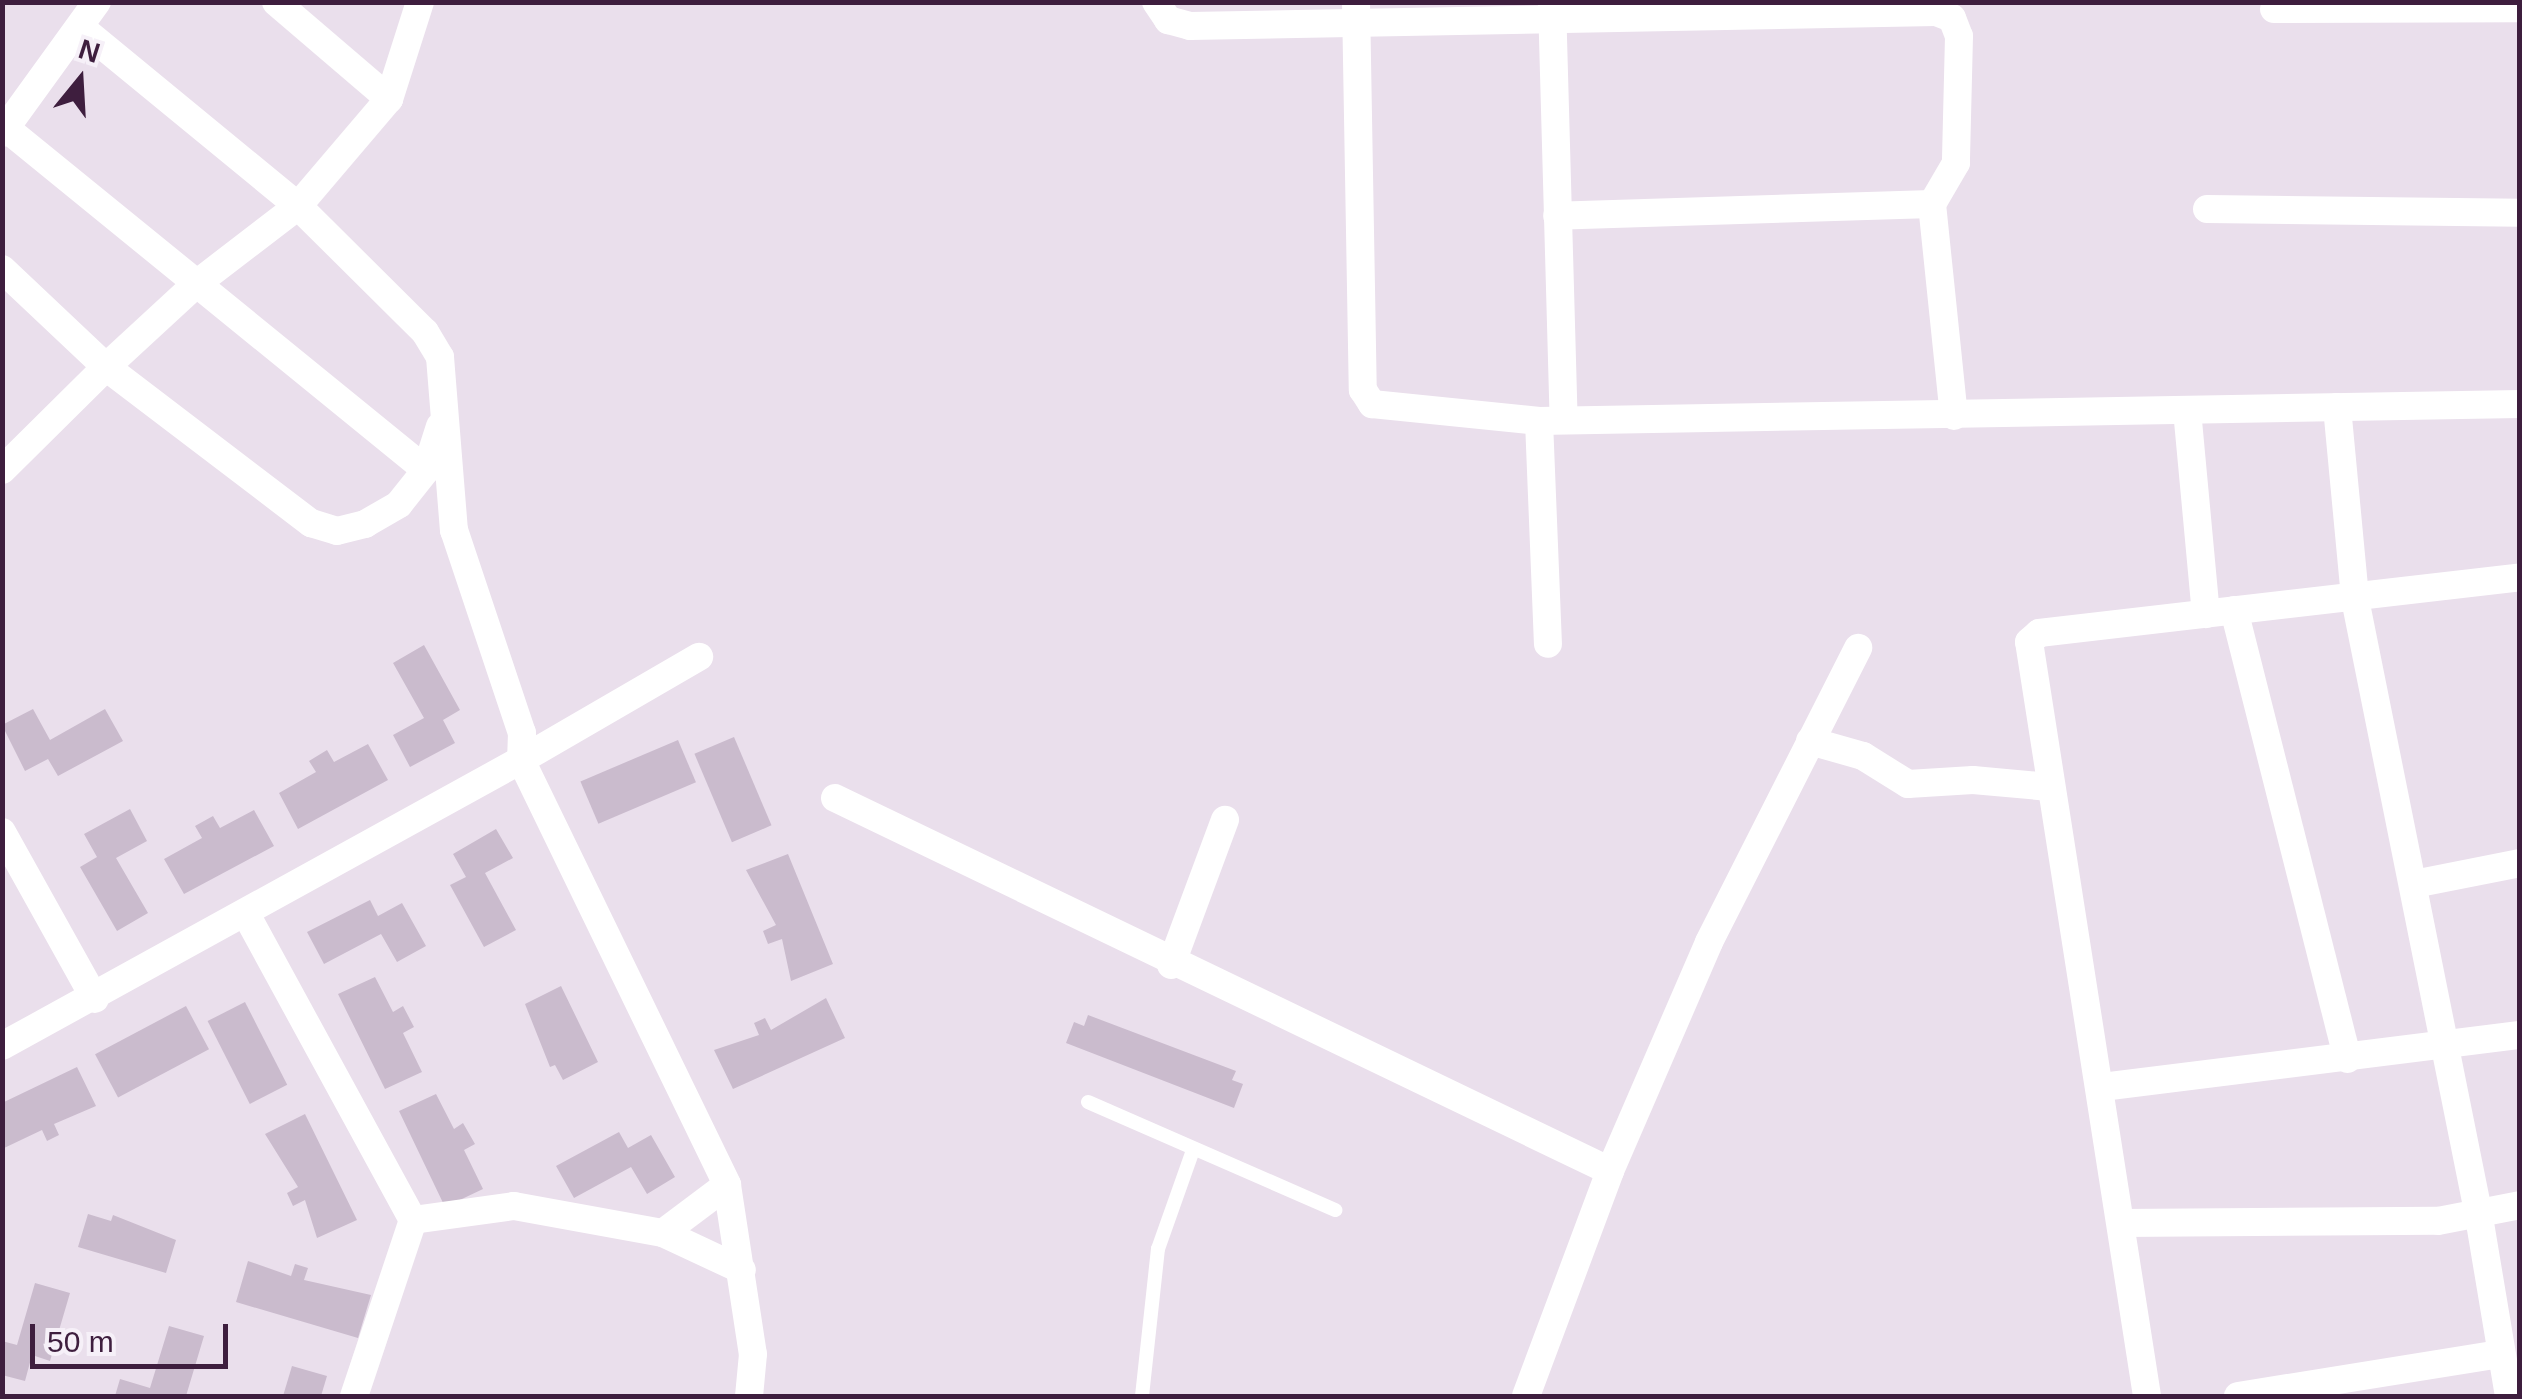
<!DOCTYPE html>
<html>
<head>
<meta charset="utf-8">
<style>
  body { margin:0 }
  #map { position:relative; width:2522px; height:1399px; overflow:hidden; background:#eadfec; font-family:Arial,sans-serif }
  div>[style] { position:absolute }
  .building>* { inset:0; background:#cabbcd; transform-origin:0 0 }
  .lane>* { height:14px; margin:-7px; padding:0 7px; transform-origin:7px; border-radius:7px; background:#fff }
  .street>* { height:28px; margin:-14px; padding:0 14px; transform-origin:14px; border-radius:14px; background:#fff }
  span { translate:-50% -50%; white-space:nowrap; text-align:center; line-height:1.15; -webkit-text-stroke:8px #f6f0f8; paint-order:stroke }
  .frame { position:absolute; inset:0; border:5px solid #3e1e3e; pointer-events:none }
  .north { position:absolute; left:30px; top:30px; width:100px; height:100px; -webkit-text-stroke:8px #f6f0f8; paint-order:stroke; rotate:18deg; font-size:28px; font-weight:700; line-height:40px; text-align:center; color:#3e1e3e }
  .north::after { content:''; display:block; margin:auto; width:35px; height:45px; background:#3e1e3e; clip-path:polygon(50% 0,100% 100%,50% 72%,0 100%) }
  .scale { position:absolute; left:30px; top:1324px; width:198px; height:45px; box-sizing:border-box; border:5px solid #3e1e3e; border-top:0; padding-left:12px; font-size:30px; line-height:35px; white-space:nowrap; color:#3e1e3e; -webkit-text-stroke:8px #f6f0f8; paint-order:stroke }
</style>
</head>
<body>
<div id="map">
  <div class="building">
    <i style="clip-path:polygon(424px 645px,460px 710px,443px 720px,455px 743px,410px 767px,393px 735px,424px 718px,393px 663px)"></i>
    <i style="clip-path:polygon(33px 709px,50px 740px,105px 709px,123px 741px,58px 776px,48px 759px,25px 771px,2px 725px)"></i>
    <i style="left:734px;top:737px;width:96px;height:43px;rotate:67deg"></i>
    <i style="left:678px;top:740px;width:46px;height:106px;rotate:67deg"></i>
    <i style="clip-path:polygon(368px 744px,388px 780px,298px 829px,279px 793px,316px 772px,309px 761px,327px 750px,334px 762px)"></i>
    <i style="clip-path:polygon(130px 809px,147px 841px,116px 858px,148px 913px,117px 931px,80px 867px,97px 857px,84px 834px)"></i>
    <i style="clip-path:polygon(254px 810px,274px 846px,184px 894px,164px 859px,202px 838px,195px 826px,213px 816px,220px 828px)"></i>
    <i style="clip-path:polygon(496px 829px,513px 858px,485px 873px,516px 930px,484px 947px,450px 885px,466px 877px,453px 854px)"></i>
    <i style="clip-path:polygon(788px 854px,833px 964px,791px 981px,782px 939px,768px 944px,763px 931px,776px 925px,746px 870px)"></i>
    <i style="clip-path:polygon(370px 900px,378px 916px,402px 903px,426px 946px,397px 962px,381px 934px,324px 964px,307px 932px)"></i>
    <i style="clip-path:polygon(375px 977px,393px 1012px,403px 1006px,414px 1027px,403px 1033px,422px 1072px,385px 1089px,338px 994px)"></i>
    <i style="clip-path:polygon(561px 986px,598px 1062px,563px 1080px,555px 1065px,550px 1067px,525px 1004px)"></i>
    <i style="clip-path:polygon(826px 998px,845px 1038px,733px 1089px,714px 1050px,759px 1035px,754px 1023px,765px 1018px,771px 1030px)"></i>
    <i style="left:245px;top:1002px;width:93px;height:42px;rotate:63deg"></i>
    <i style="left:186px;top:1006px;width:49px;height:103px;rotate:62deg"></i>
    <i style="clip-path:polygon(1088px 1015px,1236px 1071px,1232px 1080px,1243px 1084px,1234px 1108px,1066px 1043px,1074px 1022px,1084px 1026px)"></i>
    <i style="clip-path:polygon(77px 1067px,96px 1106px,54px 1124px,59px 1135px,47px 1141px,42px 1130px,2px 1149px,2px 1103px)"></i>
    <i style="clip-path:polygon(436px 1094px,454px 1129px,463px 1123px,475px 1144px,464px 1150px,483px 1189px,445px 1207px,399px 1111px)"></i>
    <i style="clip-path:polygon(305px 1114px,357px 1220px,317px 1238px,305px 1200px,293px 1206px,287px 1193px,298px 1187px,265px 1134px)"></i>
    <i style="clip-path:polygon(619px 1132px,628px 1148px,651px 1135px,675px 1177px,647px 1194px,631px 1167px,574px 1198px,556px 1166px)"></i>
    <i style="clip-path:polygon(88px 1214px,111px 1221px,113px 1215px,176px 1240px,166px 1273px,78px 1247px)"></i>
    <i style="clip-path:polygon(248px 1261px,291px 1276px,295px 1264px,308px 1268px,304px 1280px,371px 1295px,358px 1338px,236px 1302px)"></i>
    <i style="clip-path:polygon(35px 1283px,70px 1293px,50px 1361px,32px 1355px,25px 1381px,2px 1375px,2px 1341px,17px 1345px)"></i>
    <i style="clip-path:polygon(169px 1326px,204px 1336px,186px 1396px,115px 1396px,120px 1379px,150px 1388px)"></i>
    <i style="clip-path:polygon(292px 1366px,327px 1376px,321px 1396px,283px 1396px)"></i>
  </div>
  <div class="lane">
    <i style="left:1088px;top:1102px;width:270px;rotate:23.6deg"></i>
    <i style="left:1142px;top:1396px;width:148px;rotate:-83.8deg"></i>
    <i style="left:1158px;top:1249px;width:105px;rotate:-70.5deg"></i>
  </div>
  <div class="street">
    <i style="left:276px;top:2px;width:149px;rotate:40.6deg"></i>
    <i style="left:420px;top:2px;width:102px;rotate:107.7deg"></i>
    <i style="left:389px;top:99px;width:140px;rotate:130.4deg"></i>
    <i style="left:298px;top:206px;width:179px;rotate:44.8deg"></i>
    <i style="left:425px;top:332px;width:29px;rotate:59deg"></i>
    <i style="left:440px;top:357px;width:174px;rotate:85.4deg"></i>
    <i style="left:454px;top:530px;width:214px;rotate:71.5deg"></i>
    <i style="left:522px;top:733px;width:27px;rotate:92deg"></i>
    <i style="left:1156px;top:2px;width:22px;rotate:56deg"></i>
    <i style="left:1168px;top:20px;width:23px;rotate:15deg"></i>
    <i style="left:1190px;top:26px;width:746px;rotate:-1.08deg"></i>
    <i style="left:1936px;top:12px;width:17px;rotate:21deg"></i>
    <i style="left:1952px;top:18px;width:19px;rotate:69deg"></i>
    <i style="left:1959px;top:36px;width:127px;rotate:91.4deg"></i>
    <i style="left:1956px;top:163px;width:48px;rotate:120.3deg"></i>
    <i style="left:1932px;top:204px;width:375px;rotate:178.2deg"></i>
    <i style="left:1356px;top:2px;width:388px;rotate:89deg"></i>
    <i style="left:1363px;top:390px;width:17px;rotate:57deg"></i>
    <i style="left:1372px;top:404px;width:168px;rotate:5.8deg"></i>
    <i style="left:1539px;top:421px;width:981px;rotate:-0.99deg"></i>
    <i style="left:1552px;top:2px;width:418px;rotate:88.4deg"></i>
    <i style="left:2274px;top:9px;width:246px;rotate:-0.2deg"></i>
    <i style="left:7px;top:129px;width:540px;rotate:39.14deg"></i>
    <i style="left:2px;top:133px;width:162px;rotate:-54.1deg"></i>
    <i style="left:1932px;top:204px;width:213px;rotate:84.1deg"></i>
    <i style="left:2207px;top:209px;width:313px;rotate:0.7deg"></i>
    <i style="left:2px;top:269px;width:143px;rotate:43.3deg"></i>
    <i style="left:106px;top:367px;width:121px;rotate:-42.7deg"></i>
    <i style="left:195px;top:285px;width:130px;rotate:-37.5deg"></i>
    <i style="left:298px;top:206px;width:281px;rotate:-140.6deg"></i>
    <i style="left:2337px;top:407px;width:193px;rotate:84.6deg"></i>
    <i style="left:2355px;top:599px;width:624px;rotate:78.64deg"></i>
    <i style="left:2478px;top:1211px;width:188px;rotate:80.5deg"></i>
    <i style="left:2187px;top:410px;width:205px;rotate:84.7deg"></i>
    <i style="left:1539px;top:421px;width:223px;rotate:87.7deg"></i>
    <i style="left:2px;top:470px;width:146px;rotate:-44.7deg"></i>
    <i style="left:106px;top:367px;width:258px;rotate:37.3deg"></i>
    <i style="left:311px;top:523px;width:27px;rotate:17deg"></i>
    <i style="left:337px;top:531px;width:29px;rotate:-14deg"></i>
    <i style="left:365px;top:524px;width:39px;rotate:-30deg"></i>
    <i style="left:399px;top:504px;width:43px;rotate:-51.5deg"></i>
    <i style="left:426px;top:470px;width:46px;rotate:-72.3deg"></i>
    <i style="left:2234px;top:610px;width:463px;rotate:75.8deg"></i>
    <i style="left:1810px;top:741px;width:55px;rotate:15.8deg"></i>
    <i style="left:1863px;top:756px;width:53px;rotate:31.9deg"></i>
    <i style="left:1908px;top:784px;width:65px;rotate:-3.5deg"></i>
    <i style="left:1973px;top:780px;width:77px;rotate:5.2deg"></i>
    <i style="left:521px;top:760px;width:206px;rotate:-30.1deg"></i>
    <i style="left:835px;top:798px;width:860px;rotate:25.7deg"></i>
    <i style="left:2px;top:832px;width:191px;rotate:60.9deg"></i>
    <i style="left:2414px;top:884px;width:108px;rotate:-11.2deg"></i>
    <i style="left:246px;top:914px;width:349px;rotate:61.4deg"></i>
    <i style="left:413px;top:1220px;width:186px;rotate:108.5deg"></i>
    <i style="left:1171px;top:965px;width:155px;rotate:-69.6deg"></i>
    <i style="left:2px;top:1046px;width:593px;rotate:-28.86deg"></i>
    <i style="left:521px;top:760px;width:472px;rotate:64.1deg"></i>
    <i style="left:727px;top:1185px;width:171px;rotate:81.3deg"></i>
    <i style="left:753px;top:1354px;width:42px;rotate:95.4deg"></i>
    <i style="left:2102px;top:1087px;width:421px;rotate:-7.1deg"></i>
    <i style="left:413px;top:1220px;width:102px;rotate:-7.9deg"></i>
    <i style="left:514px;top:1206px;width:151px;rotate:10.3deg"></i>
    <i style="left:663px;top:1233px;width:87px;rotate:25.1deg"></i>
    <i style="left:2121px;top:1223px;width:317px;rotate:-0.4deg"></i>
    <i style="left:2438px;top:1221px;width:84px;rotate:-11deg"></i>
    <i style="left:663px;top:1233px;width:80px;rotate:-36.9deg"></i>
    <i style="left:1526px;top:1396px;width:240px;rotate:-69.5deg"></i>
    <i style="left:1610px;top:1171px;width:249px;rotate:-66.6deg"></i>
    <i style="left:1709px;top:942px;width:330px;rotate:-63.1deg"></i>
    <i style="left:2147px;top:1396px;width:763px;rotate:-98.89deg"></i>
    <i style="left:2029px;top:642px;width:13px;rotate:-42deg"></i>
    <i style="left:2039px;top:633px;width:484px;rotate:-6.6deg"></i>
    <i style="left:2238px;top:1396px;width:266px;rotate:-9.1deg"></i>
  </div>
  <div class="frame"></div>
  <div class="north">N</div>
  <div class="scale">50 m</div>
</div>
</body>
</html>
